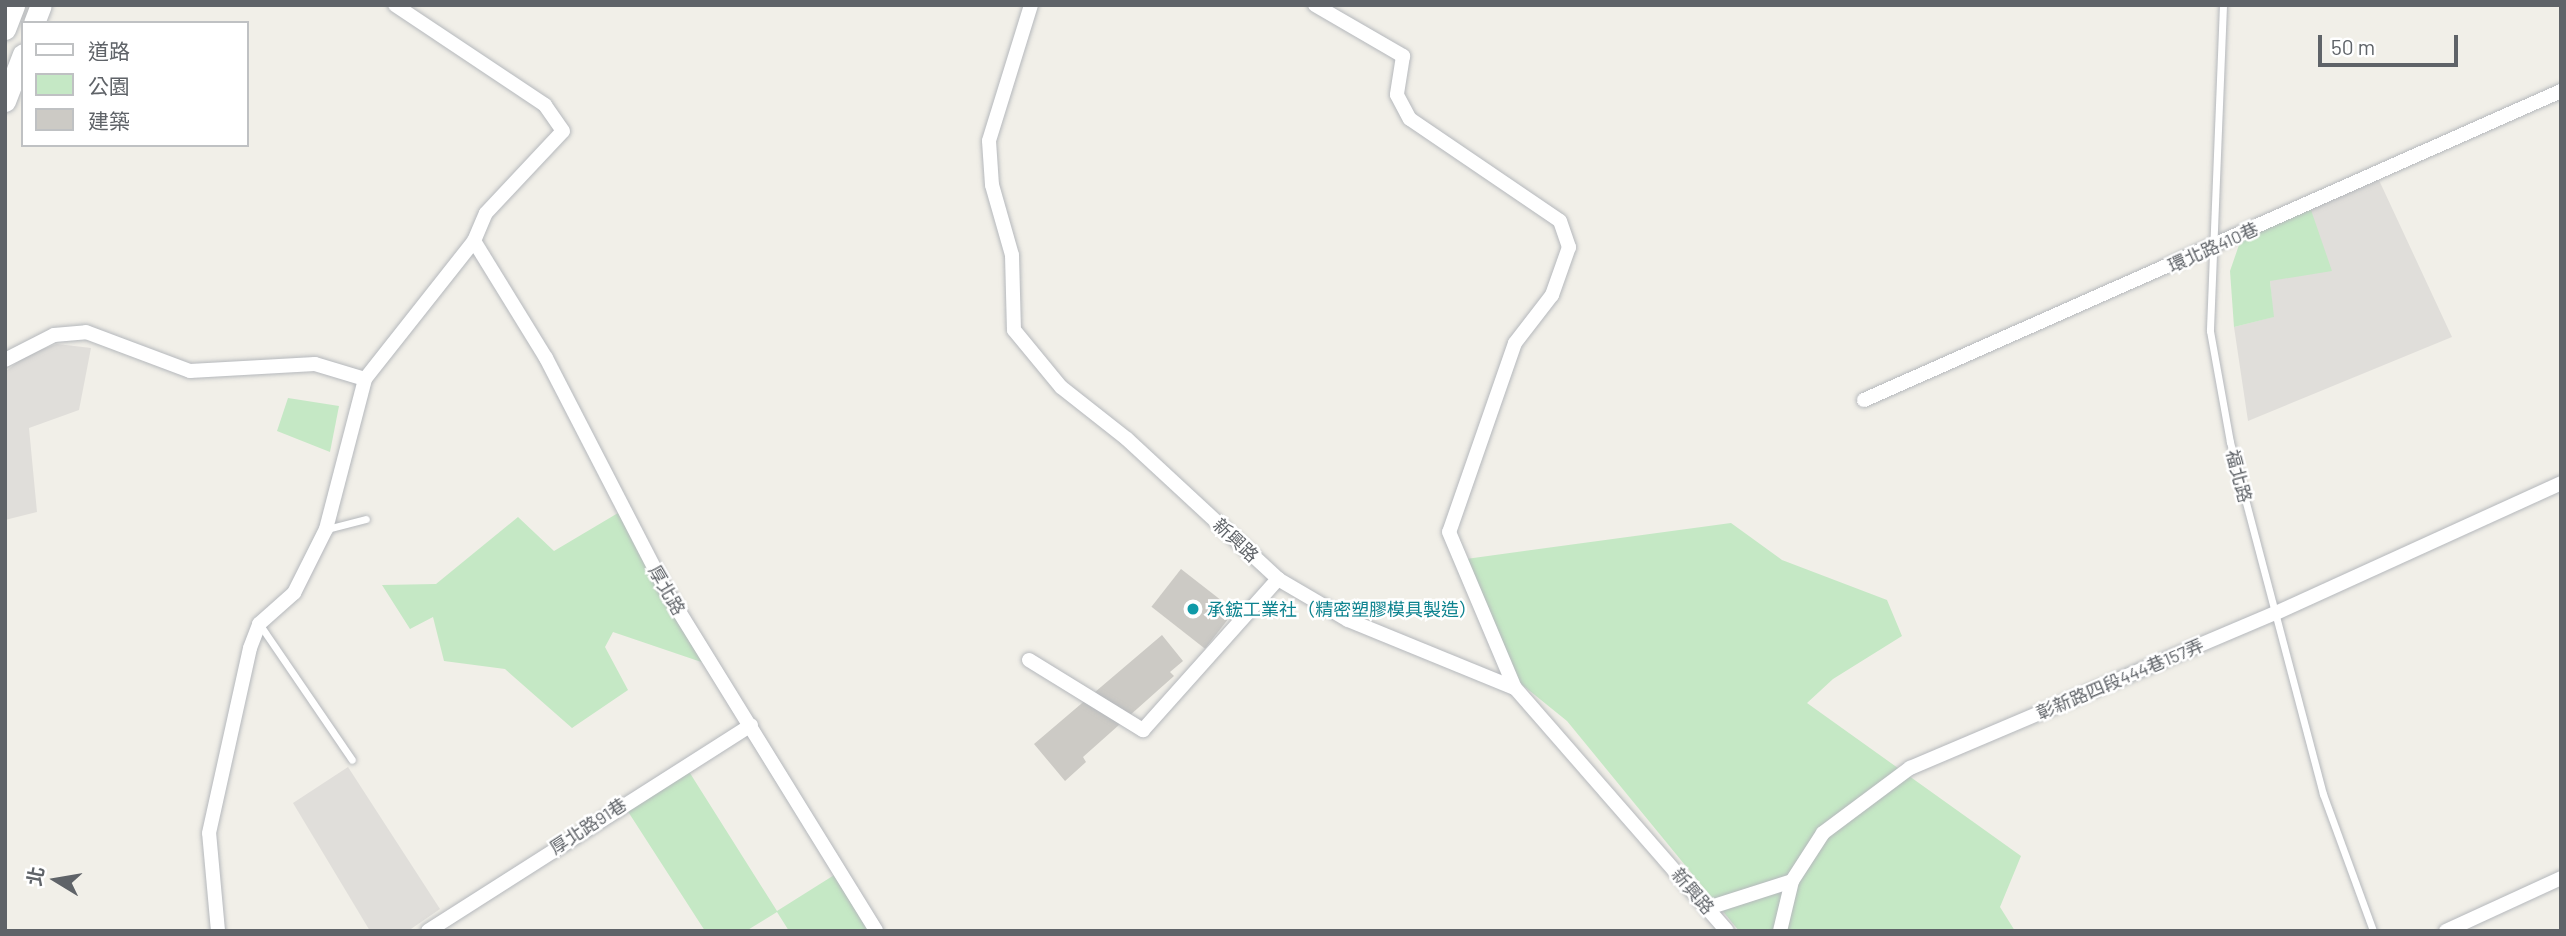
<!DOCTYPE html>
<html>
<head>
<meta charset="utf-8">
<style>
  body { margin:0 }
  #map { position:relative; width:2566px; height:936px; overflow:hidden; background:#f1efe8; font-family:Barlow,"Noto Sans TC",sans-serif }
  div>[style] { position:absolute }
  .industrial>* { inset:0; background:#e0deda }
  .green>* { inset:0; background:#c5e8c5 }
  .building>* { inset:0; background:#cccac5; transform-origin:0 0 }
  .roads { filter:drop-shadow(0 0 2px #b5b8bc) drop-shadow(0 0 2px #b5b8bc) }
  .lane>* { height:7px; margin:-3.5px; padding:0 3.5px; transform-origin:3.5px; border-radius:3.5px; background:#fff }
  .street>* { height:14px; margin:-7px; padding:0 7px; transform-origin:7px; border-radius:7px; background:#fff }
  .secondary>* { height:21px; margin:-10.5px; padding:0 10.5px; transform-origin:10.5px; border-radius:10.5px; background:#fff }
  .dots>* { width:19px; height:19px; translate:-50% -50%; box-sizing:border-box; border:4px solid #fff; border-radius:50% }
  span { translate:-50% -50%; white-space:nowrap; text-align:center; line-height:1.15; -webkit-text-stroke:5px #fff; paint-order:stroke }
  .street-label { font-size:18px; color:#5f6368 }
  .culture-label { font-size:18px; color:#0d838f }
  .left { translate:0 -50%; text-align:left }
  .frame { position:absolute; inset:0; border:7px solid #5f6368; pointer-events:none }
  .legend { position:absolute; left:21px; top:21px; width:228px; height:126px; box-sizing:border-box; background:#fff; border:2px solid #bfc1c3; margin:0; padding:9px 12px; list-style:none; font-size:21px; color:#5f6368 }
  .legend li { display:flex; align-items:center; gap:14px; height:35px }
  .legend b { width:35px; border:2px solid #bfc1c3 }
  .north { position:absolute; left:21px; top:845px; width:70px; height:70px; -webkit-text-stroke:5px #fff; paint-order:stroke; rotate:281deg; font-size:19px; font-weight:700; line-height:28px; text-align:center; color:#5f6368 }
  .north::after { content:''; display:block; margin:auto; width:24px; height:32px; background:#5f6368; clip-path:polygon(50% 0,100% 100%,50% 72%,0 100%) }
  .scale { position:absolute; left:2318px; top:35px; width:140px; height:32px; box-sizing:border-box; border:4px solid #5f6368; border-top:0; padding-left:9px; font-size:21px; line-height:24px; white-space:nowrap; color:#5f6368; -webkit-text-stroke:5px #fff; paint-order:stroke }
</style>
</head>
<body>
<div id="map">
  <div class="industrial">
    <i style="clip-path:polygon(2378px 178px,2452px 337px,2248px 421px,2234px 327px,2273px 317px,2270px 281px,2310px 207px)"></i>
    <i style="clip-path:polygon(57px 344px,91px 348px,79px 410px,29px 428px,37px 512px,5px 520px,5px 372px,28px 354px)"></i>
    <i style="clip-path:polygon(348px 767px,440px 909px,408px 931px,370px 931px,293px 803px)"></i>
  </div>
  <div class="green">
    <i style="clip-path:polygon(2310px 207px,2332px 271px,2270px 281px,2274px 317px,2234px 327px,2230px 271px,2240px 242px)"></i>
    <i style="clip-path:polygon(288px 398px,339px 406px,330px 452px,277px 431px)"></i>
    <i style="clip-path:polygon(618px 513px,716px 667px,613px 632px,605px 647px,628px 690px,572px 728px,505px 669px,444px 661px,433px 617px,410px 629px,382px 585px,436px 584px,518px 517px,554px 551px)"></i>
    <i style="clip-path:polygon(1731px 523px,1782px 560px,1887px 600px,1902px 636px,1833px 679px,1807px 703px,2021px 856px,2000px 907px,2015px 931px,1739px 931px,1567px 721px,1510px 675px,1466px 559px)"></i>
    <i style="clip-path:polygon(688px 770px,777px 911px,839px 872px,874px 931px,789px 931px,777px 912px,746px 931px,705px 931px,627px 810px)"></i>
  </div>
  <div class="building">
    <i style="left:1181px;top:569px;width:68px;height:48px;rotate:38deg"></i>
    <i style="clip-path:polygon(1162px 635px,1183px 661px,1170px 672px,1174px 676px,1083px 757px,1086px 762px,1065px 781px,1034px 744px)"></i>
  </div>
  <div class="roads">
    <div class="lane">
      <i style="left:2223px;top:5px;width:326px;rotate:92.3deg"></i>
      <i style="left:2210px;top:331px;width:113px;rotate:79.8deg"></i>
      <i style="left:2230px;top:442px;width:364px;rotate:75.2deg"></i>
      <i style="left:2323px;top:794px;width:146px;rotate:69.9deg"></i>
      <i style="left:327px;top:529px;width:40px;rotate:-14.4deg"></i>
      <i style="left:260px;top:625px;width:163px;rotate:55.7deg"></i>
    </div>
    <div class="street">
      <i style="left:1031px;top:5px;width:142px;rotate:107.2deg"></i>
      <i style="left:989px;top:141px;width:44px;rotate:86.1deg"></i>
      <i style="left:992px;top:185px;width:73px;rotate:74.1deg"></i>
      <i style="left:1012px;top:255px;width:75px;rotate:88.5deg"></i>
      <i style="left:1014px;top:330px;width:74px;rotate:50.5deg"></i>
      <i style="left:1061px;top:387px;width:84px;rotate:38.2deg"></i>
      <i style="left:1127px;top:439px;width:206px;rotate:42.8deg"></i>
      <i style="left:1278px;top:579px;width:81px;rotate:30.4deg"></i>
      <i style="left:1348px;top:620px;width:180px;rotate:22.2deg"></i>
      <i style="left:1515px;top:688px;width:322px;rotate:48.9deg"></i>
      <i style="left:1315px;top:5px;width:102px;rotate:30.1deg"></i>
      <i style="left:1403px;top:56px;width:39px;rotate:99deg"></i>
      <i style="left:1397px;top:95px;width:27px;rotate:62deg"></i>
      <i style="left:1410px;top:119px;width:181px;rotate:34.2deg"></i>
      <i style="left:1560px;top:221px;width:28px;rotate:71deg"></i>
      <i style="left:1569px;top:247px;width:51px;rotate:109.5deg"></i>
      <i style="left:1552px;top:295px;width:61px;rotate:127.6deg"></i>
      <i style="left:1515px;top:343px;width:200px;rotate:109.2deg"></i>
      <i style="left:1449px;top:532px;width:169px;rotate:67.1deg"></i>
      <i style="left:474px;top:241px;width:137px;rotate:58.4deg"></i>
      <i style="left:546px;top:358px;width:263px;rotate:62.7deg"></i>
      <i style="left:667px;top:592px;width:398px;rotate:58.3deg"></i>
      <i style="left:5px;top:360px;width:55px;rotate:-27deg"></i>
      <i style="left:54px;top:335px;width:32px;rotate:-5deg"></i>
      <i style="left:86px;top:332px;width:111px;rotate:20.6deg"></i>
      <i style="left:190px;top:371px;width:125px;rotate:-3.2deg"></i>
      <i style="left:315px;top:364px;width:52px;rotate:16.7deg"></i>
      <i style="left:1864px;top:400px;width:762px;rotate:-23.91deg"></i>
      <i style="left:1029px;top:660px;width:134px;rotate:31.6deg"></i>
      <i style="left:1143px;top:730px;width:203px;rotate:-48.2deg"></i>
      <i style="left:1708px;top:908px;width:88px;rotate:-17.8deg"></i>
      <i style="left:1792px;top:881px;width:57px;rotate:-57.1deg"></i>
      <i style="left:1823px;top:833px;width:109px;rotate:-36.8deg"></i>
      <i style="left:1910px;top:768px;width:397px;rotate:-23deg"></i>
      <i style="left:2276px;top:613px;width:313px;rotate:-24.5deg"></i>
      <i style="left:218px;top:931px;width:98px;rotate:-95.2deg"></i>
      <i style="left:209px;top:833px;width:189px;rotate:-77.5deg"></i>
      <i style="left:250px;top:648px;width:26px;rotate:-69deg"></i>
      <i style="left:259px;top:624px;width:47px;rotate:-41.5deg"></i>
      <i style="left:294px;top:593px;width:72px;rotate:-63.4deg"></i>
      <i style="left:326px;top:529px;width:155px;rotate:-75.4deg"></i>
      <i style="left:365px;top:379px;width:176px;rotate:-51.7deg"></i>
      <i style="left:474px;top:241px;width:30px;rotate:-67deg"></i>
      <i style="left:486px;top:213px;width:112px;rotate:-46.8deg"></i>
      <i style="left:563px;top:131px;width:32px;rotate:-125deg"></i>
      <i style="left:545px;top:105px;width:180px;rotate:-146.3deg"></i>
      <i style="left:428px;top:931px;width:383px;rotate:-32.5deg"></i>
      <i style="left:1780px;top:931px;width:51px;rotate:-76.5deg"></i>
      <i style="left:2446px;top:931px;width:127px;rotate:-24.7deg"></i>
    </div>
    <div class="secondary">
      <i style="left:34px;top:23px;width:19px;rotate:-69deg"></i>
      <i style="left:5px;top:29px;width:26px;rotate:-69deg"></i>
      <i style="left:5px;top:101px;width:50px;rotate:-69deg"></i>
    </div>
  </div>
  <div class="dots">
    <i style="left:1193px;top:609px;background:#0f9aa8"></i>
  </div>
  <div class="street-label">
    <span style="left:2213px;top:247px;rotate:-24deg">環北路410巷</span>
    <span style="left:2239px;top:476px;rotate:75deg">福北路</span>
    <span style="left:1236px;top:540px;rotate:43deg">新興路</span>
    <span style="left:667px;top:590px;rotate:60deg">厚北路</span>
    <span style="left:2120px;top:679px;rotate:-23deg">彰新路四段444巷157弄</span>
    <span style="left:588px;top:826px;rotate:-33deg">厚北路91巷</span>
    <span style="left:1693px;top:891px;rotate:49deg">新興路</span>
  </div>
  <div class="culture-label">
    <span class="left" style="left:1207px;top:609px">承鋐工業社（精密塑膠模具製造）</span>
  </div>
  <div class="frame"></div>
  <ul class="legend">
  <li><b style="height:9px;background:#fff"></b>道路</li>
  <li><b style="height:19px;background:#c5e8c5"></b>公園</li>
  <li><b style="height:19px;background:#cccac5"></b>建築</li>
  </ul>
  <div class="north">北</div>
  <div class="scale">50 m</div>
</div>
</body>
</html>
